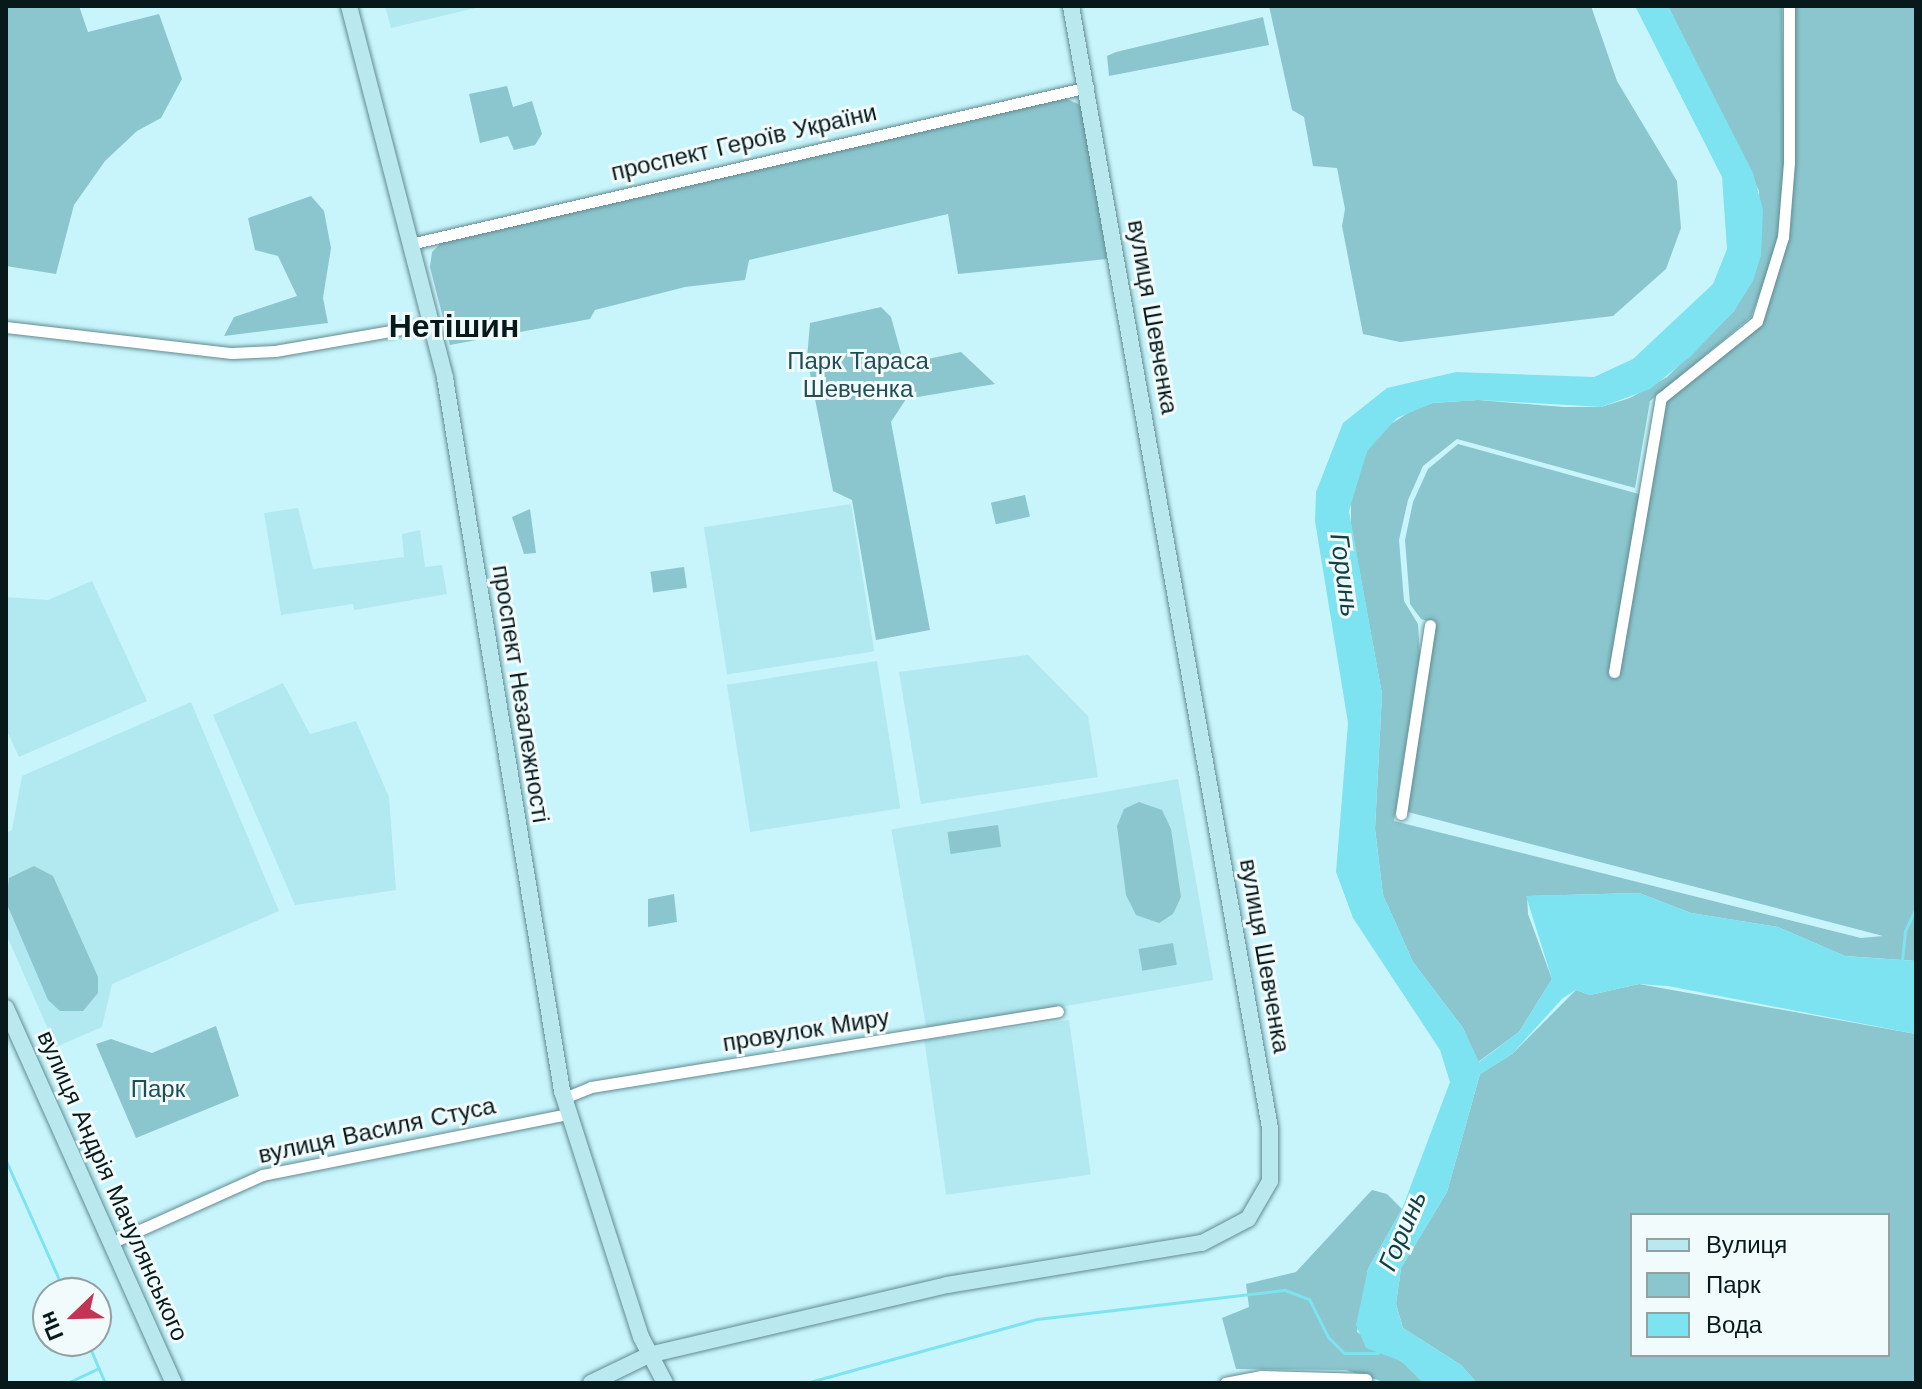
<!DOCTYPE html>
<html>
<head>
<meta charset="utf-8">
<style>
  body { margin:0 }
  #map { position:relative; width:1922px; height:1389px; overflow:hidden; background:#c8f5fc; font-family:"Work Sans",sans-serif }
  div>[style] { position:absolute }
  .built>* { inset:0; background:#b2e8f0; transform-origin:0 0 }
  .green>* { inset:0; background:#8bc6ce; transform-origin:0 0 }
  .water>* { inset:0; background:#7de3f1 }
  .stream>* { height:3px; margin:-1.5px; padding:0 1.5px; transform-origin:1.5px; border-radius:1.5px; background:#7de3f1 }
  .roads { filter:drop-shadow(0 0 2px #618b91) drop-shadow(0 0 2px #618b91) }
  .street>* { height:11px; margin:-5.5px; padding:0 5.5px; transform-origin:5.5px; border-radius:5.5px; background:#fff }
  .secondary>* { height:16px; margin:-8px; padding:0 8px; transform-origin:8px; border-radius:8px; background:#b9e8ee }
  span { translate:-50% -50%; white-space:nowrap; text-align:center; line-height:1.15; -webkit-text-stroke:6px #f2fbfc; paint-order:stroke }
  .street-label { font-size:24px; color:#08191b }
  .park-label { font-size:24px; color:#204e54 }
  .water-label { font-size:26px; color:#104046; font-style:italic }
  .district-label { font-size:32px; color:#08191b; font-weight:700 }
  .frame { position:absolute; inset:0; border:8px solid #08191b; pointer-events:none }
  .legend { position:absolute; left:1630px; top:1213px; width:260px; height:144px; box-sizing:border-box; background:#f2fbfc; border:2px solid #94a1a2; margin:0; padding:10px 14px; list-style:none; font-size:24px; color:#08191b }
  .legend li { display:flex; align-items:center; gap:16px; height:40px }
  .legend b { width:40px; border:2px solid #94a1a2 }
  .north { position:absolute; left:32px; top:1277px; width:80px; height:80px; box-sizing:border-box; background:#f2fbfc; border:2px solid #94a1a2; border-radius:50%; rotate:247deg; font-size:22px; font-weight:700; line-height:32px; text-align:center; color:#08191b }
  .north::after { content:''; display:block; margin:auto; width:28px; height:36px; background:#c43455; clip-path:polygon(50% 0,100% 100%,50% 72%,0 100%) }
</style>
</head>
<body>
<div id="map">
  <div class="built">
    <i style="clip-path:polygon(385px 6px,484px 6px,391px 28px)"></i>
    <i style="left:851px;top:504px;width:149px;height:149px;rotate:81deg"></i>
    <i style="clip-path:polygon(298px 508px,313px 569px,404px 557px,402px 534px,420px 530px,425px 567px,442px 565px,447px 594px,354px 610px,353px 604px,281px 615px,264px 513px)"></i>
    <i style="clip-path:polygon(92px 581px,147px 701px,19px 757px,6px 729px,6px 597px,48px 600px)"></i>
    <i style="clip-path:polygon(1028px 655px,1088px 716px,1098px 777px,921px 804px,899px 672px)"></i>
    <i style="left:877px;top:661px;width:149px;height:152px;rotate:81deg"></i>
    <i style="clip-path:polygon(283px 683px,310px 734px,356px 721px,389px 797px,396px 890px,295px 905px,213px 715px)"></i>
    <i style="clip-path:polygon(191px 702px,279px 911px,112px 984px,102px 1027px,56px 1047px,6px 934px,6px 833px,12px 830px,22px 776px)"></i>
    <i style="left:1178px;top:779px;width:204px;height:291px;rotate:80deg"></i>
    <i style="left:1069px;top:1020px;width:156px;height:146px;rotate:82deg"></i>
  </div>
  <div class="green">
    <i style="clip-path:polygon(6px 6px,79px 6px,88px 32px,159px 14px,182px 79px,161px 118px,137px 131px,105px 161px,74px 205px,56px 274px,6px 266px)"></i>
    <i style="clip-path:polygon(1269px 6px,1591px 6px,1617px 81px,1677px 181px,1681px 228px,1666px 269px,1613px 316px,1400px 342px,1363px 334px,1342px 226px,1345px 209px,1337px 168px,1313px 166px,1304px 117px,1292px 110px)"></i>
    <i style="clip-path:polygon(1668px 6px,1782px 6px,1785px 162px,1779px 231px,1768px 271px,1751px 317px,1650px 401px,1635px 488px,1457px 439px,1423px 466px,1408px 500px,1399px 540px,1404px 601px,1418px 624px,1420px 656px,1394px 821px,1861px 938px,1883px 936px,1404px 811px,1434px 623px,1421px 619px,1410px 604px,1405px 540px,1413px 502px,1428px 469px,1458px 444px,1646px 496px,1664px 399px,1759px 323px,1785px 238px,1792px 6px,1916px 6px,1916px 961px,1845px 956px,1778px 927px,1691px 913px,1639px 893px,1527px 896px,1528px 914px,1552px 979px,1519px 1032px,1478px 1062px,1463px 1028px,1413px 962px,1383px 895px,1375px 829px,1382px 694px,1351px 525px,1351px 494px,1367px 451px,1385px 428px,1411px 411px,1433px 403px,1478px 400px,1564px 407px,1601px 407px,1630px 398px,1667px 377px,1734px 311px,1761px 255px,1759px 191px)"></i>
    <i style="clip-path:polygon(1263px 17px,1269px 45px,1109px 76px,1107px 56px,1116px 52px)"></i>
    <i style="clip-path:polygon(507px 86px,513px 107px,532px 101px,542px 134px,535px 145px,514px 150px,508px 136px,480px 143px,469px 94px)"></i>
    <i style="clip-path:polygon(1062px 97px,1083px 106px,1107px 259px,958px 274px,948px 214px,749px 260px,745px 280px,685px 287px,595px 310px,590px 319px,450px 345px,430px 267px,432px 252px,442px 242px)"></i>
    <i style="clip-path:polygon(311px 196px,324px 211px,331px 248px,323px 298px,328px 323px,224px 336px,234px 317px,297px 296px,278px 256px,255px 250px,248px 218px)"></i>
    <i style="clip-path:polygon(881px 307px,891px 317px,904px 364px,961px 352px,995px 384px,906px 399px,891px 422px,930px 630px,876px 640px,852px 500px,833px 491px,807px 358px,810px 323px)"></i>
    <i style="left:1025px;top:495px;width:22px;height:35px;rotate:77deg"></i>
    <i style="clip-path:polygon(530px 509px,536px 553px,524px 554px,512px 517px)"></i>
    <i style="left:684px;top:567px;width:21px;height:34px;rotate:82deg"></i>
    <i style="clip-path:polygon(1139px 802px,1162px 810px,1171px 829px,1181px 897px,1173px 914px,1159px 923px,1136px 915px,1126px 895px,1117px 826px,1124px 809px)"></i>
    <i style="left:998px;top:825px;width:22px;height:51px;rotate:82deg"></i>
    <i style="clip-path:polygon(34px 866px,53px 876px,98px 977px,98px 993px,83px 1011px,60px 1011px,48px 1000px,6px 902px,9px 878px)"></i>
    <i style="clip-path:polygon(674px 894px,677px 922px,648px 927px,648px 899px)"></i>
    <i style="left:1173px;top:943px;width:22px;height:35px;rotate:80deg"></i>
    <i style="clip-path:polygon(evenodd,1639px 984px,1916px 1034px,1916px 1383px,1477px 1383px,1461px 1365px,1403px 1328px,1396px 1304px,1401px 1268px,1447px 1192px,1480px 1074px,1512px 1054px,1576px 990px,1590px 995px,1639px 984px,1632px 1215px,1888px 1215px,1888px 1355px,1632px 1355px,1632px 1215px)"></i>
    <i style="clip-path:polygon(216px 1026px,239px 1096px,136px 1138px,96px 1044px,111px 1039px,152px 1053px)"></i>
    <i style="clip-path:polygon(1372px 1190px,1387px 1194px,1402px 1209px,1368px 1269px,1357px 1332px,1411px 1368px,1423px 1383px,1387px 1383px,1346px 1370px,1236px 1369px,1222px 1318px,1249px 1307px,1246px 1284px,1296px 1272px)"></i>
  </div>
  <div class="water">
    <i style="clip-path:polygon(1635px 6px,1668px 6px,1753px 173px,1763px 210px,1761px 255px,1753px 281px,1734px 311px,1691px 356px,1650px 389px,1601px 407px,1478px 400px,1433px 403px,1397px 418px,1367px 451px,1349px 511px,1382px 694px,1375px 829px,1383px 895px,1413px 962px,1463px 1028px,1479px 1062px,1519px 1032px,1552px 979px,1526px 896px,1639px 893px,1691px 913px,1778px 927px,1845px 956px,1916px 961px,1916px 1034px,1668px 986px,1639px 984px,1590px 995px,1576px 990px,1563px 998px,1512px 1054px,1480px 1074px,1447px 1192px,1401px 1268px,1396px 1304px,1403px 1328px,1461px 1365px,1477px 1383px,1423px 1383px,1401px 1361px,1366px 1348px,1356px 1325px,1368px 1269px,1402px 1209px,1450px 1082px,1440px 1050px,1353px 918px,1336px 872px,1348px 723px,1315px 521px,1316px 492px,1343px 423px,1387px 388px,1456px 372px,1594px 377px,1633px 359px,1713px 284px,1727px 249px,1722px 177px)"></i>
  </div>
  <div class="stream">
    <i style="left:1902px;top:960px;width:29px;rotate:-84deg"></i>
    <i style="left:1905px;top:931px;width:26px;rotate:-65deg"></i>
    <i style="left:6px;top:1161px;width:145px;rotate:65.9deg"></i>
    <i style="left:87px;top:1341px;width:46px;rotate:66.8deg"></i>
    <i style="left:67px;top:1383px;width:35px;rotate:-25deg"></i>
    <i style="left:806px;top:1383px;width:240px;rotate:-15.5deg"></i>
    <i style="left:1037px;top:1319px;width:250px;rotate:-6.7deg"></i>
    <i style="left:1285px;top:1290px;width:26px;rotate:21deg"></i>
    <i style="left:1309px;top:1299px;width:42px;rotate:63.4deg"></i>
    <i style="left:1328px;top:1337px;width:23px;rotate:45deg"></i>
    <i style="left:1344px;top:1353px;width:34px"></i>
  </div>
  <div class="roads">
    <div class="street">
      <i style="left:410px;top:244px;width:696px;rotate:-13.04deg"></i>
      <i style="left:6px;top:327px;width:227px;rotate:6.6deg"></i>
      <i style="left:232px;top:353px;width:43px;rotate:-2.7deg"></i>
      <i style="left:275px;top:351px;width:159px;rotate:-9.8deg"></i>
      <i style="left:1614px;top:672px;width:278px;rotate:-80.3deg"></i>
      <i style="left:1661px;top:398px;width:123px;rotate:-38.7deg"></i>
      <i style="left:1757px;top:321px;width:88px;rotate:-72.8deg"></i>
      <i style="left:1783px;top:237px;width:75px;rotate:-85.4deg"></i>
      <i style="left:1789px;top:162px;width:156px;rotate:-90deg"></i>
      <i style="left:1401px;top:814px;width:191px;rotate:-81.3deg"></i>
      <i style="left:564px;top:1098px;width:29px;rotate:-22deg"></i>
      <i style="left:591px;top:1087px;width:473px;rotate:-9.2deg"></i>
      <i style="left:111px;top:1243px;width:166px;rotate:-24.2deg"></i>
      <i style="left:262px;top:1175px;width:312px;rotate:-11.3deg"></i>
      <i style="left:1225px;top:1383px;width:37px;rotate:-11deg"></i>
      <i style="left:1261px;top:1376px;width:105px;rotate:1.6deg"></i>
    </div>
    <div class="secondary">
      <i style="left:349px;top:6px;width:384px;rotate:75.5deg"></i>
      <i style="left:445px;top:378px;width:723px;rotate:80.68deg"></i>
      <i style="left:562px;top:1091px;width:258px;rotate:72.2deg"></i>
      <i style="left:641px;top:1337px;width:52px;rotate:62.4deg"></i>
      <i style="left:6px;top:1008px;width:411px;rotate:65.9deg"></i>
      <i style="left:591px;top:1383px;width:64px;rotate:-25.8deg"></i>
      <i style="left:649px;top:1355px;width:306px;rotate:-13.2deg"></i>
      <i style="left:947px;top:1285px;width:258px;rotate:-9.4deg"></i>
      <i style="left:1202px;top:1243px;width:52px;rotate:-27.6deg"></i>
      <i style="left:1248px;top:1219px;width:44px;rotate:-59.9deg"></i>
      <i style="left:1270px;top:1181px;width:53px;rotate:-90deg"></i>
      <i style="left:1270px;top:1128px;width:1140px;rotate:-100.06deg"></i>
    </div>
  </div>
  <div class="street-label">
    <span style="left:744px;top:143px;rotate:-13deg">проспект Героїв України</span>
    <span style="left:1152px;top:317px;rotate:80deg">вулиця Шевченка</span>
    <span style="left:520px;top:694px;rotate:81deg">проспект Незалежності</span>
    <span style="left:1264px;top:956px;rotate:80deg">вулиця Шевченка</span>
    <span style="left:806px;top:1031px;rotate:-9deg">провулок Миру</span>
    <span style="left:377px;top:1131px;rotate:-12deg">вулиця Василя Стуса</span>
    <span style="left:112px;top:1186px;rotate:66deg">вулиця Андрія Мачулянського</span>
  </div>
  <div class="park-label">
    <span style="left:858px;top:376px">Парк Тараса<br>Шевченка</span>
    <span style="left:158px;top:1090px">Парк</span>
  </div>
  <div class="water-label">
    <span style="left:1344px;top:575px;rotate:82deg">Горинь</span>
    <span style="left:1403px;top:1231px;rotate:-67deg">Горинь</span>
  </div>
  <div class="district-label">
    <span style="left:454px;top:326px">Нетішин</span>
  </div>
  <div class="frame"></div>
  <ul class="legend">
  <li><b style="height:10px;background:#b9e8ee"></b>Вулиця</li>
  <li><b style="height:22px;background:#8bc6ce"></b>Парк</li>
  <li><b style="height:22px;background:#7de3f1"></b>Вода</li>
  </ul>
  <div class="north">Пн</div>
</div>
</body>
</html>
